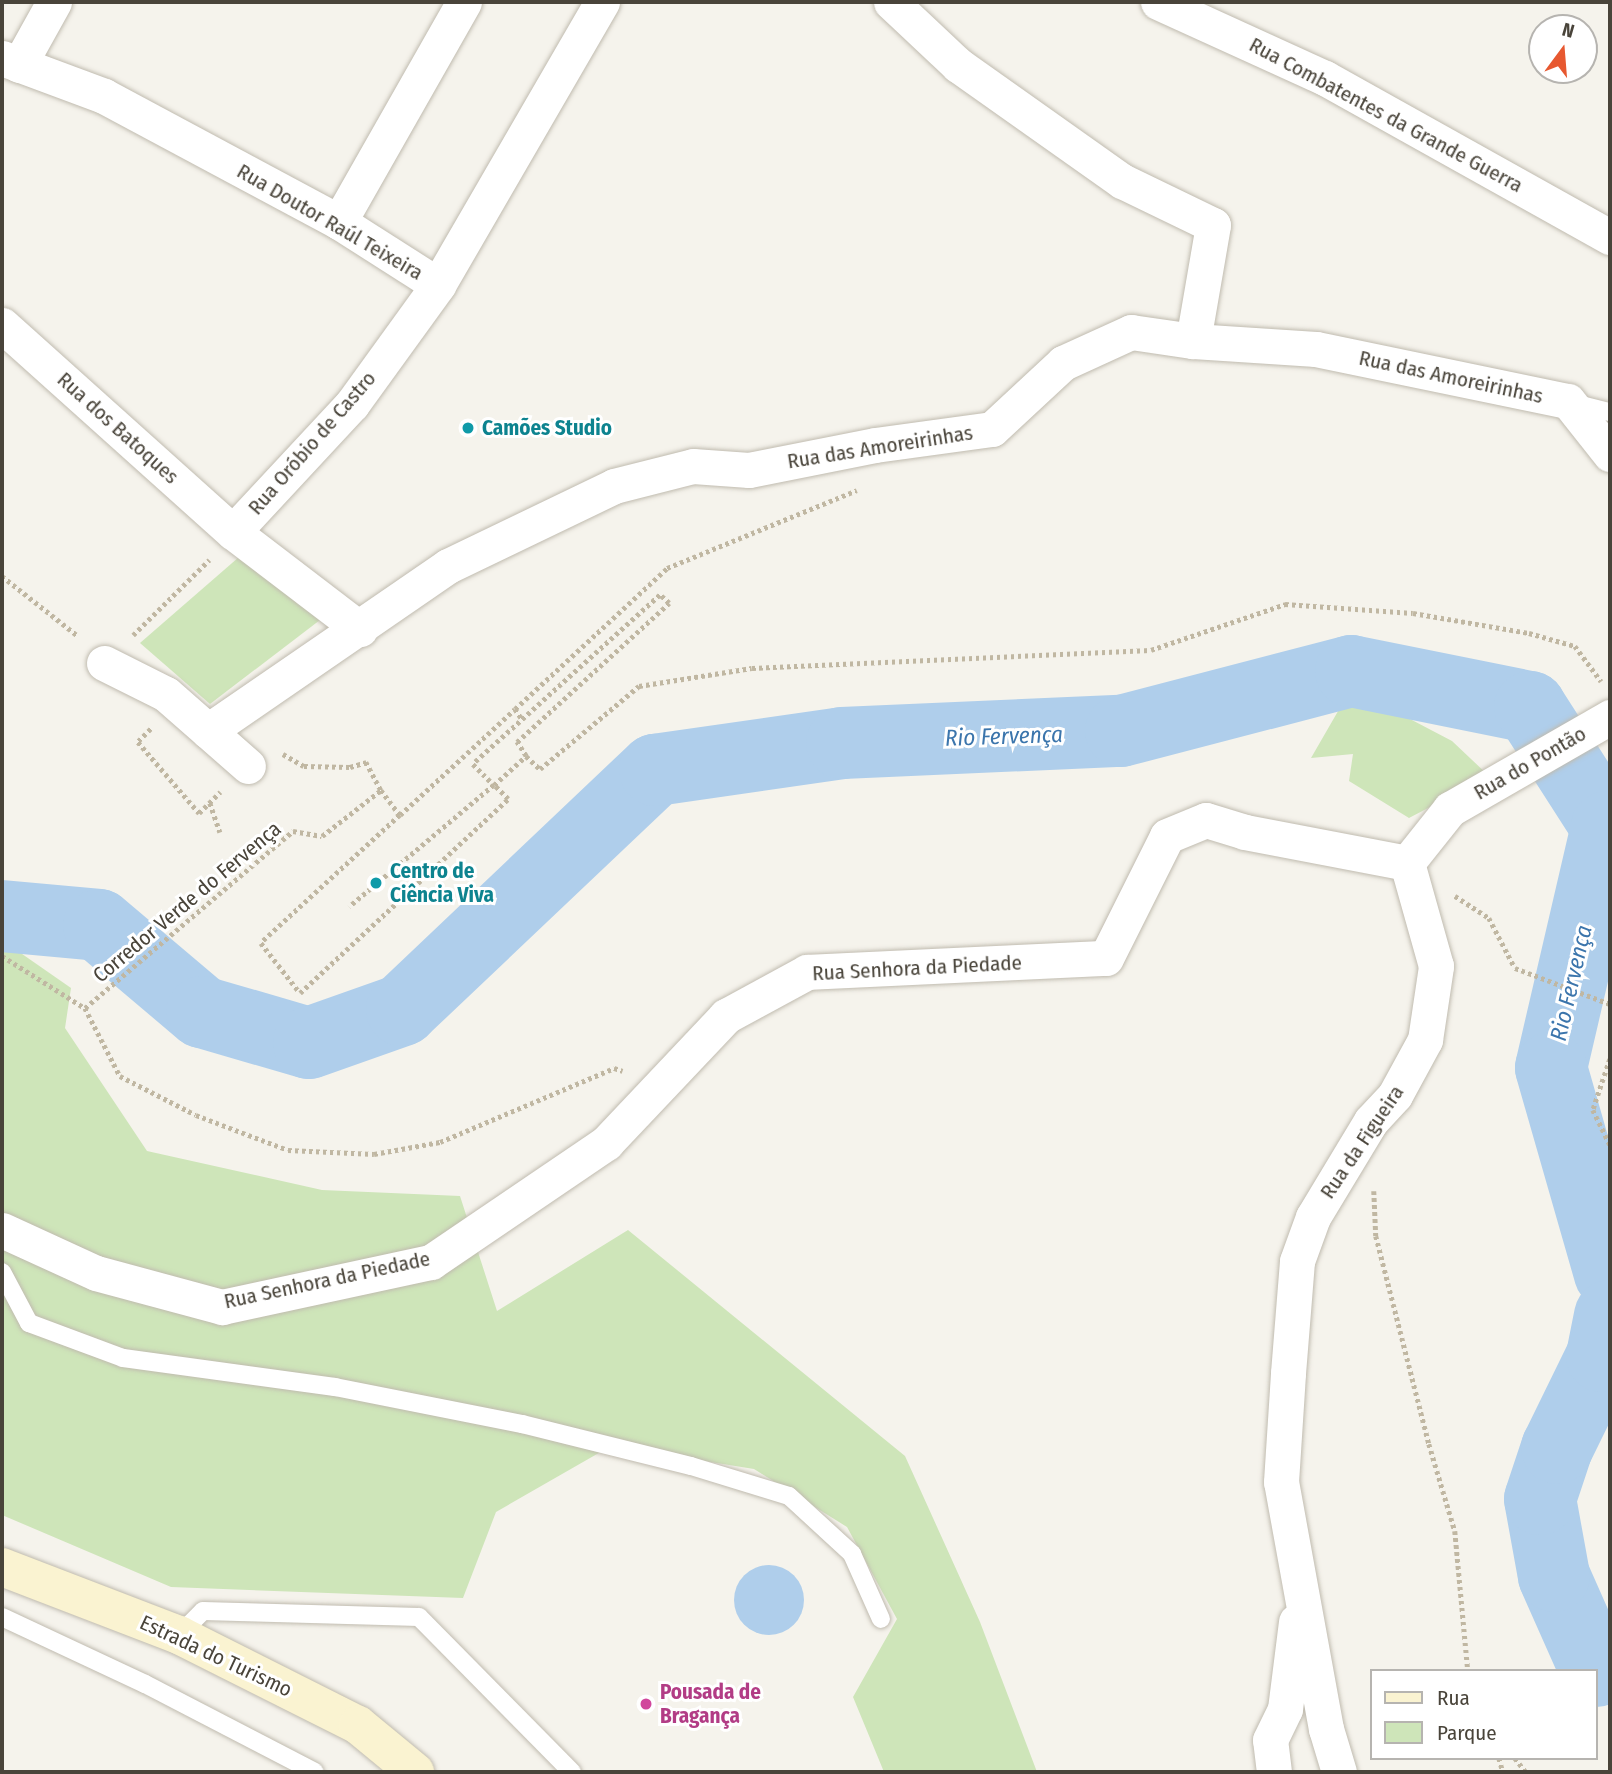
<!DOCTYPE html>
<html>
<head>
<meta charset="utf-8">
<style>
  body { margin:0 }
  #map { position:relative; width:1612px; height:1774px; overflow:hidden; background:#f5f3ec; font-family:"Fira Sans Condensed",sans-serif }
  div>[style] { position:absolute }
  .green>* { inset:0; background:#cee5b9 }
  .water>* { inset:0; background:#afceeb }
  .round { border-radius:50% }
  .river>* { height:72px; margin:-36px; padding:0 36px; transform-origin:36px; border-radius:36px; background:#afceeb }
  .path>* { height:4.5px; margin-top:-2.25px; transform-origin:0; background:repeating-linear-gradient(90deg,#c0b7a2 0 3.5px,transparent 0 7px) }
  .roads { filter:drop-shadow(0 0 2px #c0bbaf) drop-shadow(0 0 2px #c0bbaf) }
  .lane>* { height:18px; margin:-9px; padding:0 9px; transform-origin:9px; border-radius:9px; background:#fff }
  .street>* { height:35px; margin:-17.5px; padding:0 17.5px; transform-origin:17.5px; border-radius:17.5px; background:#fff }
  .secondary>* { height:38px; margin:-19px; padding:0 19px; transform-origin:19px; border-radius:19px; background:#faf3d1 }
  .dots>* { width:19px; height:19px; translate:-50% -50%; box-sizing:border-box; border:4px solid #fff; border-radius:50% }
  span { translate:-50% -50%; white-space:nowrap; text-align:center; line-height:1.15; -webkit-text-stroke:6px #fff; paint-order:stroke }
  .street-label { font-size:21px; color:#49443a }
  .culture-label { font-size:21px; color:#0d838f; font-weight:700 }
  .left { translate:0 -50%; text-align:left }
  .hotel-label { font-size:21px; color:#b23c85; font-weight:700 }
  .water-label { font-size:23px; color:#3b75ac; font-style:italic }
  .frame { position:absolute; inset:0; border:4px solid #49443a; pointer-events:none }
  .legend { position:absolute; left:1370px; top:1669px; width:228px; height:91px; box-sizing:border-box; background:#fff; border:2px solid #b6b4b0; margin:0; padding:9px 12px; list-style:none; font-size:21px; color:#49443a }
  .legend li { display:flex; align-items:center; gap:14px; height:35px }
  .legend b { width:35px; border:2px solid #b6b4b0 }
  .north { position:absolute; left:1528px; top:14px; width:70px; height:70px; box-sizing:border-box; background:#fff; border:2px solid #b6b4b0; border-radius:50%; rotate:16deg; font-size:19px; font-weight:700; line-height:28px; text-align:center; color:#49443a }
  .north::after { content:''; display:block; margin:auto; width:24px; height:32px; background:#e75830; clip-path:polygon(50% 0,100% 100%,50% 72%,0 100%) }
</style>
</head>
<body>
<div id="map">
  <div class="green">
    <i style="clip-path:polygon(239px 557px,320px 620px,210px 704px,140px 643px)"></i>
    <i style="clip-path:polygon(1341px 706px,1389px 708px,1452px 741px,1489px 776px,1409px 818px,1349px 781px,1353px 754px,1311px 758px)"></i>
    <i style="clip-path:polygon(2px 940px,71px 988px,65px 1028px,147px 1151px,322px 1190px,460px 1196px,497px 1311px,628px 1230px,905px 1456px,980px 1622px,1037px 1772px,884px 1772px,853px 1697px,897px 1619px,847px 1527px,754px 1469px,611px 1446px,496px 1512px,463px 1598px,171px 1587px,2px 1515px)"></i>
  </div>
  <div class="water">
    <i class="round" style="left:734px;top:1565px;width:70px;height:70px"></i>
  </div>
  <div class="river">
    <i style="left:2px;top:916px;width:97px;rotate:5.3deg"></i>
    <i style="left:99px;top:925px;width:135px;rotate:40.2deg"></i>
    <i style="left:202px;top:1012px;width:111px;rotate:16.2deg"></i>
    <i style="left:309px;top:1043px;width:99px;rotate:-19.5deg"></i>
    <i style="left:402px;top:1010px;width:349px;rotate:-43.5deg"></i>
    <i style="left:655px;top:770px;width:189px;rotate:-8.2deg"></i>
    <i style="left:842px;top:743px;width:279px;rotate:-2.5deg"></i>
    <i style="left:1121px;top:731px;width:238px;rotate:-14.6deg"></i>
    <i style="left:1351px;top:671px;width:183px;rotate:11.4deg"></i>
    <i style="left:1530px;top:707px;width:143px;rotate:57.3deg"></i>
    <i style="left:1607px;top:827px;width:247px;rotate:103.1deg"></i>
    <i style="left:1551px;top:1068px;width:214px;rotate:74deg"></i>
    <i style="left:1596px;top:1671px;width:104px;rotate:-113.9deg"></i>
    <i style="left:1554px;top:1576px;width:78px;rotate:-100.3deg"></i>
    <i style="left:1540px;top:1499px;width:54px;rotate:-71.6deg"></i>
    <i style="left:1557px;top:1448px;width:102px;rotate:-63.9deg"></i>
    <i style="left:1602px;top:1356px;width:41px;rotate:-78.7deg"></i>
  </div>
  <div class="path">
    <i style="left:2px;top:576px;width:97px;rotate:38.3deg"></i>
    <i style="left:133px;top:635px;width:107px;rotate:-44.6deg"></i>
    <i style="left:515px;top:709px;width:207px;rotate:-42.8deg"></i>
    <i style="left:667px;top:568px;width:205px;rotate:-22.3deg"></i>
    <i style="left:151px;top:729px;width:18px;rotate:135deg"></i>
    <i style="left:138px;top:742px;width:94px;rotate:49.3deg"></i>
    <i style="left:199px;top:813px;width:30px;rotate:-45deg"></i>
    <i style="left:283px;top:754px;width:24px;rotate:30deg"></i>
    <i style="left:304px;top:766px;width:46px;rotate:1.2deg"></i>
    <i style="left:350px;top:767px;width:17px;rotate:-17deg"></i>
    <i style="left:366px;top:762px;width:32px;rotate:62deg"></i>
    <i style="left:381px;top:790px;width:31px;rotate:53deg"></i>
    <i style="left:400px;top:815px;width:189px;rotate:137.4deg"></i>
    <i style="left:261px;top:943px;width:63px;rotate:52deg"></i>
    <i style="left:300px;top:993px;width:284px;rotate:-43deg"></i>
    <i style="left:508px;top:799px;width:20px;rotate:-135deg"></i>
    <i style="left:494px;top:785px;width:189px;rotate:139.9deg"></i>
    <i style="left:526px;top:756px;width:17px;rotate:-123deg"></i>
    <i style="left:517px;top:742px;width:206px;rotate:-42.4deg"></i>
    <i style="left:669px;top:603px;width:12px;rotate:-138deg"></i>
    <i style="left:660px;top:595px;width:252px;rotate:137.9deg"></i>
    <i style="left:473px;top:764px;width:30px;rotate:45deg"></i>
    <i style="left:494px;top:785px;width:43px;rotate:-42.2deg"></i>
    <i style="left:526px;top:756px;width:19px;rotate:43deg"></i>
    <i style="left:540px;top:769px;width:129px;rotate:-40deg"></i>
    <i style="left:639px;top:686px;width:114px;rotate:-9.1deg"></i>
    <i style="left:752px;top:668px;width:399px;rotate:-2.6deg"></i>
    <i style="left:1151px;top:650px;width:142px;rotate:-18.9deg"></i>
    <i style="left:1285px;top:604px;width:128px;rotate:4deg"></i>
    <i style="left:1413px;top:613px;width:118px;rotate:9.8deg"></i>
    <i style="left:1529px;top:633px;width:48px;rotate:15.8deg"></i>
    <i style="left:1575px;top:646px;width:44px;rotate:53.4deg"></i>
    <i style="left:210px;top:803px;width:31px;rotate:71deg"></i>
    <i style="left:400px;top:815px;width:156px;rotate:-42.7deg"></i>
    <i style="left:515px;top:709px;width:12px;rotate:55deg"></i>
    <i style="left:1455px;top:896px;width:40px;rotate:32.9deg"></i>
    <i style="left:1489px;top:918px;width:56px;rotate:62.5deg"></i>
    <i style="left:1515px;top:968px;width:102px;rotate:20.8deg"></i>
    <i style="left:2px;top:956px;width:98px;rotate:32.1deg"></i>
    <i style="left:85px;top:1008px;width:76px;rotate:62.8deg"></i>
    <i style="left:120px;top:1076px;width:85px;rotate:27.2deg"></i>
    <i style="left:196px;top:1115px;width:98px;rotate:20.8deg"></i>
    <i style="left:288px;top:1150px;width:86px;rotate:2.7deg"></i>
    <i style="left:374px;top:1154px;width:67px;rotate:-10.3deg"></i>
    <i style="left:440px;top:1142px;width:189px;rotate:-23deg"></i>
    <i style="left:614px;top:1068px;width:9px;rotate:18deg"></i>
    <i style="left:85px;top:1008px;width:273px;rotate:-40.4deg"></i>
    <i style="left:293px;top:831px;width:29px;rotate:10deg"></i>
    <i style="left:322px;top:836px;width:75px;rotate:-37.9deg"></i>
    <i style="left:1610px;top:1059px;width:54px;rotate:108.4deg"></i>
    <i style="left:1593px;top:1110px;width:39px;rotate:64deg"></i>
    <i style="left:1374px;top:1191px;width:45px;rotate:87.5deg"></i>
    <i style="left:1376px;top:1236px;width:215px;rotate:75.7deg"></i>
    <i style="left:1429px;top:1444px;width:91px;rotate:73.4deg"></i>
    <i style="left:1455px;top:1531px;width:141px;rotate:84.7deg"></i>
    <i style="left:1499px;top:1758px;width:15px;rotate:74deg"></i>
    <i style="left:1515px;top:1758px;width:18px;rotate:52deg"></i>
  </div>
  <div class="roads">
    <div class="lane">
      <i style="left:1573px;top:403px;width:38px;rotate:14deg"></i>
      <i style="left:2px;top:1272px;width:58px;rotate:62.1deg"></i>
      <i style="left:29px;top:1323px;width:100px;rotate:20.4deg"></i>
      <i style="left:123px;top:1358px;width:214px;rotate:7.8deg"></i>
      <i style="left:335px;top:1387px;width:191px;rotate:11.2deg"></i>
      <i style="left:522px;top:1424px;width:174px;rotate:14deg"></i>
      <i style="left:691px;top:1466px;width:102px;rotate:17deg"></i>
      <i style="left:789px;top:1496px;width:86px;rotate:42.6deg"></i>
      <i style="left:852px;top:1554px;width:71px;rotate:66deg"></i>
      <i style="left:2px;top:1617px;width:158px;rotate:25.1deg"></i>
      <i style="left:145px;top:1684px;width:191px;rotate:27.4deg"></i>
      <i style="left:179px;top:1635px;width:34px;rotate:-45deg"></i>
      <i style="left:203px;top:1611px;width:216px;rotate:1.6deg"></i>
      <i style="left:419px;top:1617px;width:218px;rotate:45.4deg"></i>
    </div>
    <div class="street">
      <i style="left:891px;top:2px;width:92px;rotate:43.2deg"></i>
      <i style="left:958px;top:65px;width:201px;rotate:35.3deg"></i>
      <i style="left:1122px;top:181px;width:101px;rotate:25.8deg"></i>
      <i style="left:1213px;top:225px;width:118px;rotate:99.8deg"></i>
      <i style="left:1158px;top:2px;width:183px;rotate:24.5deg"></i>
      <i style="left:1325px;top:78px;width:326px;rotate:29.2deg"></i>
      <i style="left:2px;top:58px;width:109px;rotate:20.4deg"></i>
      <i style="left:104px;top:96px;width:267px;rotate:28.2deg"></i>
      <i style="left:339px;top:222px;width:117px;rotate:32.5deg"></i>
      <i style="left:438px;top:285px;width:327px;rotate:-59.9deg"></i>
      <i style="left:19px;top:65px;width:72px;rotate:-60.9deg"></i>
      <i style="left:339px;top:222px;width:253px;rotate:-60.4deg"></i>
      <i style="left:2px;top:325px;width:310px;rotate:41.9deg"></i>
      <i style="left:233px;top:532px;width:160px;rotate:37.4deg"></i>
      <i style="left:233px;top:532px;width:175px;rotate:-47.1deg"></i>
      <i style="left:352px;top:404px;width:147px;rotate:-54.1deg"></i>
      <i style="left:104px;top:663px;width:69px;rotate:26.6deg"></i>
      <i style="left:166px;top:694px;width:109px;rotate:41.3deg"></i>
      <i style="left:208px;top:731px;width:291px;rotate:-34.5deg"></i>
      <i style="left:448px;top:566px;width:184px;rotate:-25.7deg"></i>
      <i style="left:614px;top:486px;width:81px;rotate:-14.2deg"></i>
      <i style="left:693px;top:466px;width:56px;rotate:4.1deg"></i>
      <i style="left:749px;top:470px;width:128px;rotate:-11.2deg"></i>
      <i style="left:875px;top:445px;width:118px;rotate:-7.8deg"></i>
      <i style="left:992px;top:429px;width:97px;rotate:-42.9deg"></i>
      <i style="left:1063px;top:363px;width:75px;rotate:-24.5deg"></i>
      <i style="left:1131px;top:332px;width:63px;rotate:8.3deg"></i>
      <i style="left:1193px;top:341px;width:123px;rotate:3.7deg"></i>
      <i style="left:1316px;top:349px;width:257px;rotate:11.7deg"></i>
      <i style="left:1568px;top:401px;width:68px;rotate:51.6deg"></i>
      <i style="left:1407px;top:863px;width:69px;rotate:-51.5deg"></i>
      <i style="left:1450px;top:809px;width:185px;rotate:-29.9deg"></i>
      <i style="left:2px;top:1230px;width:103px;rotate:24.6deg"></i>
      <i style="left:96px;top:1273px;width:131px;rotate:15.1deg"></i>
      <i style="left:222px;top:1307px;width:214px;rotate:-12.2deg"></i>
      <i style="left:431px;top:1262px;width:212px;rotate:-34.2deg"></i>
      <i style="left:606px;top:1143px;width:175px;rotate:-46.6deg"></i>
      <i style="left:726px;top:1016px;width:92px;rotate:-28.5deg"></i>
      <i style="left:807px;top:972px;width:299px;rotate:-2.7deg"></i>
      <i style="left:1106px;top:958px;width:136px;rotate:-63.4deg"></i>
      <i style="left:1167px;top:836px;width:42px;rotate:-22.3deg"></i>
      <i style="left:1206px;top:820px;width:41px;rotate:17.1deg"></i>
      <i style="left:1245px;top:832px;width:165px;rotate:10.8deg"></i>
      <i style="left:1274px;top:1772px;width:32px;rotate:-97deg"></i>
      <i style="left:1270px;top:1740px;width:34px;rotate:-64deg"></i>
      <i style="left:1285px;top:1709px;width:88px;rotate:-82.8deg"></i>
      <i style="left:1339px;top:1772px;width:45px;rotate:-106.8deg"></i>
      <i style="left:1326px;top:1729px;width:251px;rotate:-100.3deg"></i>
      <i style="left:1281px;top:1482px;width:109px;rotate:-86.3deg"></i>
      <i style="left:1288px;top:1373px;width:112px;rotate:-85.4deg"></i>
      <i style="left:1297px;top:1261px;width:47px;rotate:-70deg"></i>
      <i style="left:1313px;top:1217px;width:112px;rotate:-58.9deg"></i>
      <i style="left:1371px;top:1121px;width:35px;rotate:-47deg"></i>
      <i style="left:1395px;top:1095px;width:63px;rotate:-61.4deg"></i>
      <i style="left:1425px;top:1040px;width:75px;rotate:-81.5deg"></i>
      <i style="left:1436px;top:966px;width:107px;rotate:-105.7deg"></i>
    </div>
    <div class="secondary">
      <i style="left:2px;top:1567px;width:190px;rotate:21deg"></i>
      <i style="left:179px;top:1635px;width:200px;rotate:26.7deg"></i>
      <i style="left:358px;top:1725px;width:74px;rotate:39.5deg"></i>
    </div>
  </div>
  <div class="dots">
    <i style="left:468px;top:428px;background:#0f9aa8"></i>
    <i style="left:376px;top:883px;background:#0f9aa8"></i>
    <i style="left:646px;top:1704px;background:#d1479c"></i>
  </div>
  <div class="street-label">
    <span style="left:1386px;top:115px;rotate:28deg">Rua Combatentes da Grande Guerra</span>
    <span style="left:330px;top:222px;rotate:30deg">Rua Doutor Raúl Teixeira</span>
    <span style="left:1451px;top:377px;rotate:12deg">Rua das Amoreirinhas</span>
    <span style="left:118px;top:428px;rotate:42deg">Rua dos Batoques</span>
    <span style="left:312px;top:443px;rotate:-49deg">Rua Oróbio de Castro</span>
    <span style="left:880px;top:447px;rotate:-9deg">Rua das Amoreirinhas</span>
    <span style="left:1530px;top:763px;rotate:-30deg">Rua do Pontão</span>
    <span style="left:187px;top:902px;rotate:-40deg">Corredor Verde do Fervença</span>
    <span style="left:917px;top:968px;rotate:-3deg">Rua Senhora da Piedade</span>
    <span style="left:1362px;top:1142px;rotate:-56deg">Rua da Figueira</span>
    <span style="left:327px;top:1280px;rotate:-12deg">Rua Senhora da Piedade</span>
    <span style="left:216px;top:1656px;rotate:25deg">Estrada do Turismo</span>
  </div>
  <div class="culture-label">
    <span class="left" style="left:482px;top:428px">Camões Studio</span>
    <span class="left" style="left:390px;top:883px">Centro de<br>Ciência Viva</span>
  </div>
  <div class="hotel-label">
    <span class="left" style="left:660px;top:1704px">Pousada de<br>Bragança</span>
  </div>
  <div class="water-label">
    <span style="left:1004px;top:736px;rotate:-2deg">Rio Fervença</span>
    <span style="left:1571px;top:983px;rotate:-77deg">Rio Fervença</span>
  </div>
  <div class="frame"></div>
  <ul class="legend">
  <li><b style="height:9px;background:#faf3d1"></b>Rua</li>
  <li><b style="height:19px;background:#cee5b9"></b>Parque</li>
  </ul>
  <div class="north">N</div>
</div>
</body>
</html>
